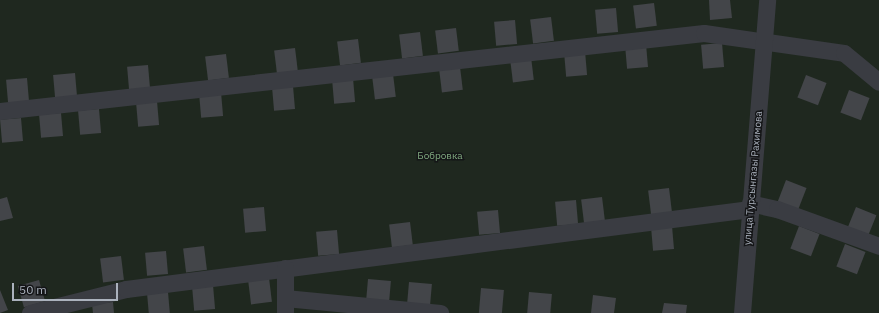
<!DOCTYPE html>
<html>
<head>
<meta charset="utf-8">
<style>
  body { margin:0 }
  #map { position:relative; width:879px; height:313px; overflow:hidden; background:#1a1a1c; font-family:"IBM Plex Sans",sans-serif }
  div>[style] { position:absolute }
  .green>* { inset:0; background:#1f281f; transform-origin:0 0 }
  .building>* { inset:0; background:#434549; transform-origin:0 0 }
  .minor>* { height:17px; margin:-8.5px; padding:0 8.5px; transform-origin:8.5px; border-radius:8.5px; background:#3a3c42 }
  span { translate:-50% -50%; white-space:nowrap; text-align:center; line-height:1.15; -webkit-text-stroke:3px #141517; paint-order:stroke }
  .park-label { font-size:10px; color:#81aa80 }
  .street-label { font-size:10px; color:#abb2bd }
  .scale { position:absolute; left:12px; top:283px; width:106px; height:18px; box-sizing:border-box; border:2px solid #abb2bd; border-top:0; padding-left:5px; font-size:12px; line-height:14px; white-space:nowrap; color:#abb2bd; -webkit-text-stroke:3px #141517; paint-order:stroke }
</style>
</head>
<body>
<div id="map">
  <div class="green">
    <i style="left:0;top:0;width:879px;height:313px"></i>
  </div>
  <div class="building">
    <i style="clip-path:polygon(709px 0,730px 0,732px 18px,710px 20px)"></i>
    <i style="left:654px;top:3px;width:23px;height:21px;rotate:83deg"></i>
    <i style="left:616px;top:8px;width:24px;height:21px;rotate:85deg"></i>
    <i style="left:551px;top:17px;width:24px;height:21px;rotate:83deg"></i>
    <i style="left:515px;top:20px;width:24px;height:21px;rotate:85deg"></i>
    <i style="left:456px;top:28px;width:23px;height:21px;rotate:83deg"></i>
    <i style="left:420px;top:32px;width:24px;height:21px;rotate:83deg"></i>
    <i style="left:358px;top:39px;width:24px;height:21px;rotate:83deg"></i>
    <i style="left:722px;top:43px;width:24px;height:21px;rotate:85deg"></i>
    <i style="left:646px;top:44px;width:23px;height:21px;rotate:85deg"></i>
    <i style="left:295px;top:48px;width:23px;height:21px;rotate:83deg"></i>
    <i style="left:585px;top:51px;width:24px;height:21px;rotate:85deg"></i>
    <i style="left:226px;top:54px;width:24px;height:21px;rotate:83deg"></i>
    <i style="left:531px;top:57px;width:23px;height:21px;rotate:83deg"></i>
    <i style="left:148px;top:65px;width:23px;height:21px;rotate:85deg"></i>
    <i style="left:460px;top:67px;width:23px;height:21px;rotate:83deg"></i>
    <i style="left:75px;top:73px;width:24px;height:22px;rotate:85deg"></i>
    <i style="left:393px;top:74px;width:23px;height:21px;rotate:83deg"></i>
    <i style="left:806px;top:75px;width:22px;height:24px;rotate:21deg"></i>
    <i style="left:27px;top:78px;width:23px;height:21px;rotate:85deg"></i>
    <i style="left:353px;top:78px;width:24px;height:21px;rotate:85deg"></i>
    <i style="left:293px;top:86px;width:23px;height:21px;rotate:85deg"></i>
    <i style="left:849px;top:90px;width:22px;height:24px;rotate:21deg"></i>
    <i style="left:221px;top:92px;width:24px;height:22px;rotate:85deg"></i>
    <i style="left:157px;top:101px;width:24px;height:21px;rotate:85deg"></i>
    <i style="left:99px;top:109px;width:24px;height:21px;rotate:85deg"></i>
    <i style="left:61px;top:113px;width:23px;height:22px;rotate:85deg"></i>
    <i style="left:21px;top:118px;width:23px;height:21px;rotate:85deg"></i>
    <i style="left:786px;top:180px;width:22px;height:23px;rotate:21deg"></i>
    <i style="left:669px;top:188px;width:24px;height:21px;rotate:83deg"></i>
    <i style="clip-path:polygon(7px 197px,13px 218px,0 221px,0 199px)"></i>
    <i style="left:602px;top:197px;width:24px;height:21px;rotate:83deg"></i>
    <i style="left:576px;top:200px;width:24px;height:21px;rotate:85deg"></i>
    <i style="left:264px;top:207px;width:24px;height:21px;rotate:85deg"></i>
    <i style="left:856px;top:207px;width:22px;height:24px;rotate:22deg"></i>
    <i style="left:498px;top:210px;width:23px;height:21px;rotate:85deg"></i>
    <i style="left:410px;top:222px;width:23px;height:21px;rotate:83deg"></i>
    <i style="left:672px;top:226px;width:23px;height:21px;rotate:85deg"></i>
    <i style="left:799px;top:226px;width:22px;height:24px;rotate:21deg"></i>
    <i style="left:337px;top:230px;width:24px;height:21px;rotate:85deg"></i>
    <i style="left:845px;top:244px;width:22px;height:24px;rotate:21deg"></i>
    <i style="left:204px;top:246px;width:24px;height:21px;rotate:83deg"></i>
    <i style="left:166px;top:251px;width:23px;height:21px;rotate:85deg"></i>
    <i style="left:121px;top:256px;width:24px;height:21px;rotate:83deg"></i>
    <i style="left:269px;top:278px;width:24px;height:21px;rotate:83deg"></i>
    <i style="left:368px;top:279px;width:23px;height:25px;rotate:5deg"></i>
    <i style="left:39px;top:280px;width:22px;height:22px;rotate:74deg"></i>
    <i style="left:409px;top:282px;width:23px;height:25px;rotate:5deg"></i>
    <i style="left:213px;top:285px;width:24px;height:21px;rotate:85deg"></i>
    <i style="left:481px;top:288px;width:23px;height:25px;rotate:5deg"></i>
    <i style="clip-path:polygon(0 290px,8px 310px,0 313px)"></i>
    <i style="left:168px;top:292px;width:21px;height:21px;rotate:85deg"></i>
    <i style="left:529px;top:292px;width:23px;height:21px;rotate:5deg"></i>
    <i style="clip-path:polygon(593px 295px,616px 298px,614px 313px,591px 313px)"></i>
    <i style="clip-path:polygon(113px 302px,114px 313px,93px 313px,92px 304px)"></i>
    <i style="clip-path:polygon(664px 303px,687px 305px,686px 313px,662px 313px)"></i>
  </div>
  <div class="minor">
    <i style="left:0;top:111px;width:708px;rotate:-6.32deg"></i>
    <i style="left:704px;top:33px;width:141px;rotate:8.1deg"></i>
    <i style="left:844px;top:53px;width:45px;rotate:39.6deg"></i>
    <i style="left:750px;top:203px;width:28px;rotate:13deg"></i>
    <i style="left:777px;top:209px;width:109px;rotate:19.9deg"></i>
    <i style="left:285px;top:298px;width:156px;rotate:5.5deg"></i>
    <i style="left:30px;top:313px;width:99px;rotate:-14deg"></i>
    <i style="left:126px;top:289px;width:629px;rotate:-7.31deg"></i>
    <i style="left:285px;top:313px;width:45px;rotate:-90deg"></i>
    <i style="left:742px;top:313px;width:314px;rotate:-85.4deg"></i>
  </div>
  <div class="park-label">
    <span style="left:440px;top:156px">Бобровка</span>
  </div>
  <div class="street-label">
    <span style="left:753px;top:178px;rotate:-85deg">улица Турсынгазы Рахимова</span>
  </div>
  <div class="scale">50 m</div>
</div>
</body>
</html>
